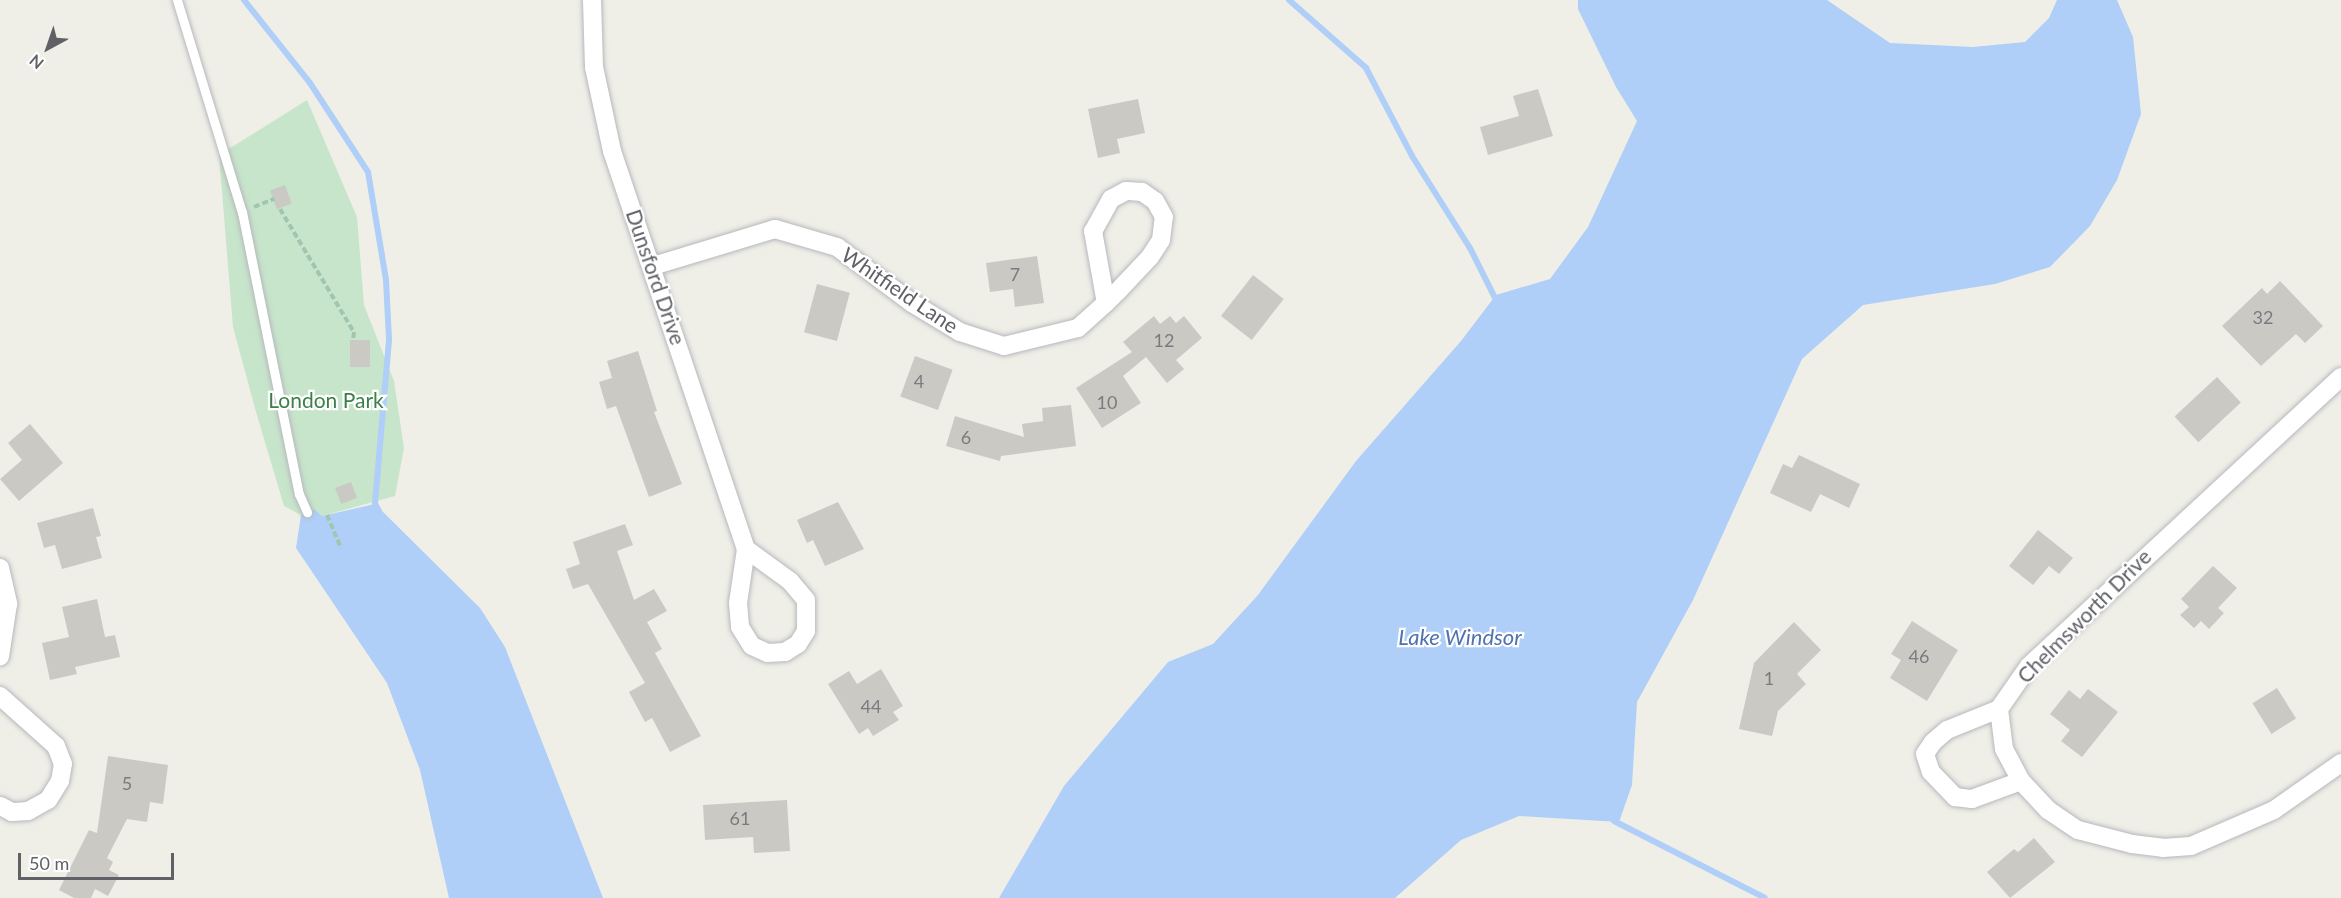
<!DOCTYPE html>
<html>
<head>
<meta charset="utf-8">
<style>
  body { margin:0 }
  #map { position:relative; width:2341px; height:898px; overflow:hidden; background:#efefe8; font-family:Lato,sans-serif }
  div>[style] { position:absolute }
  .green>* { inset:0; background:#c7e5cb }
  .water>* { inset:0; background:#afcef8 }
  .stream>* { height:6px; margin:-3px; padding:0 3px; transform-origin:3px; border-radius:3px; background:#afcef8 }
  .building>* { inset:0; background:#cbc9c4; transform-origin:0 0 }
  .path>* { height:4px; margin-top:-2px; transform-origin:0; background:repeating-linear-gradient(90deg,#a0c5b0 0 6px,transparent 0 9px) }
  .roads { filter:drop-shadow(0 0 2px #b7b8bd) drop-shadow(0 0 2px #b7b8bd) }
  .service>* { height:9px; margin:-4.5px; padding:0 4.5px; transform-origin:4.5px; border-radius:4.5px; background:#fff }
  .minor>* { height:18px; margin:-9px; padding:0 9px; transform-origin:9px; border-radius:9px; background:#fff }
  span { translate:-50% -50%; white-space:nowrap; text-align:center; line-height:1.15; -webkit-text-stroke:4.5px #fff; paint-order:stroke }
  .number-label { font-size:18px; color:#7a7b7e }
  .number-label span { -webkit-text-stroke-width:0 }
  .street-label { font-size:21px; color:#5f6166 }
  .park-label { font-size:21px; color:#3c8049 }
  .water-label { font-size:22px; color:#5072b2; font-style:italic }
  .north { position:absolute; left:18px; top:18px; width:60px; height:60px; -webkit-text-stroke:4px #fff; paint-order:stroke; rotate:220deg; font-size:16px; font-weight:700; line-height:24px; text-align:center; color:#5f6166 }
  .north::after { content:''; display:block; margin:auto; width:21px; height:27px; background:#5f6166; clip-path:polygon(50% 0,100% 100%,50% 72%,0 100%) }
  .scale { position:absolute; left:18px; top:853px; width:156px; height:27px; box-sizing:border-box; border:3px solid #5f6166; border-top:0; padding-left:8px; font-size:18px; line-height:21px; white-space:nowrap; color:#5f6166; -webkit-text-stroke:4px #fff; paint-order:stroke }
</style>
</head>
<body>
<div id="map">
  <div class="green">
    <i style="clip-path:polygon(307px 100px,357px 217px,364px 305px,394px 381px,404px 448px,395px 496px,322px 516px,314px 510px,301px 515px,284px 506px,256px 412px,233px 327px,219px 155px)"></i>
  </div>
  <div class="water">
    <i style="clip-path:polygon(1578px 0,1827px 0,1890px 43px,1973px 47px,2025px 42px,2049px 18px,2057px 0,2117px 0,2133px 37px,2141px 114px,2117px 180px,2090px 226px,2050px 267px,1995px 284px,1863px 305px,1802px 359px,1693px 600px,1637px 702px,1632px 785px,1619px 822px,1519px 816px,1461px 840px,1395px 898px,999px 898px,1064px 786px,1168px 662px,1213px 644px,1258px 595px,1356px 461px,1461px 341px,1496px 295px,1550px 279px,1588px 227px,1637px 121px,1616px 87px,1578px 9px)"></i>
    <i style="clip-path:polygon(375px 504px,480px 608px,505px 647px,603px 898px,449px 898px,420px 770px,387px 683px,296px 548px,301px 515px,314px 509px,322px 516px)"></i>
  </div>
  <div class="stream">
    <i style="left:244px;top:0;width:106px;rotate:51.5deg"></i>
    <i style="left:310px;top:83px;width:106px;rotate:56.9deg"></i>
    <i style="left:368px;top:172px;width:109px;rotate:80.5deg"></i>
    <i style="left:386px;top:280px;width:60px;rotate:87.1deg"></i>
    <i style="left:389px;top:340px;width:165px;rotate:94.9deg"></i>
    <i style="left:375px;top:504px;width:8px;rotate:60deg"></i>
    <i style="left:1289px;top:0;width:103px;rotate:41.4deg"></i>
    <i style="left:1366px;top:68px;width:99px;rotate:62.4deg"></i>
    <i style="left:1412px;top:156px;width:109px;rotate:57.8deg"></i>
    <i style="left:1470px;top:248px;width:60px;rotate:63.4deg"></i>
    <i style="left:1614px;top:821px;width:169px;rotate:27deg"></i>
  </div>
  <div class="building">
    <i style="clip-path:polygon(1538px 89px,1553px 136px,1488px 155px,1480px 127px,1519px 116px,1513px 96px)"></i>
    <i style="clip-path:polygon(1138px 99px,1145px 133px,1117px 139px,1120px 153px,1098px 158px,1088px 109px)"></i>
    <i style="left:285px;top:185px;width:20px;height:16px;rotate:70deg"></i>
    <i style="clip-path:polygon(1037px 256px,1044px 303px,1015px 307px,1013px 289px,990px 292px,986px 263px)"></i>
    <i style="left:1253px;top:275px;width:39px;height:52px;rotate:38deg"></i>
    <i style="clip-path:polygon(2280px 281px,2323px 326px,2305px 343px,2296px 334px,2261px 366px,2222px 326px,2262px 288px,2267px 294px)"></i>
    <i style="left:817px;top:284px;width:34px;height:50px;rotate:15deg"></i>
    <i style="clip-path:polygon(1154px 316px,1160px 324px,1170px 316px,1176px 323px,1184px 316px,1202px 338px,1176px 360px,1184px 369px,1167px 383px,1146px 357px,1123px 376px,1141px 403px,1102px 428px,1076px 388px,1132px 352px,1123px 342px)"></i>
    <i style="left:350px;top:340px;width:20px;height:27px"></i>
    <i style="clip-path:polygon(638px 351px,657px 411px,654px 412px,682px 484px,649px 497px,616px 406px,607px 409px,599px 382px,612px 378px,607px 361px)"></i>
    <i style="left:915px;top:356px;width:40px;height:43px;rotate:20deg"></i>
    <i style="left:2217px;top:377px;width:35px;height:58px;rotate:47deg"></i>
    <i style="clip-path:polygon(1071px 405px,1076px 446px,1001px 456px,1000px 461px,946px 446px,955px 416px,1024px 437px,1022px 424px,1043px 421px,1042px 408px)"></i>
    <i style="clip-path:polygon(30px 424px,63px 463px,19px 501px,0 479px,22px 460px,8px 443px)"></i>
    <i style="clip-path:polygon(1799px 455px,1860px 484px,1849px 508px,1820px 494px,1811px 512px,1770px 493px,1783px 464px,1792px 468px)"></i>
    <i style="left:351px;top:482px;width:17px;height:17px;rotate:69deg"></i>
    <i style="clip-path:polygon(838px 502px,864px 549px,825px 566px,813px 540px,807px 543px,797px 520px)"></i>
    <i style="clip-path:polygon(93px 508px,101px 536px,96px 537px,102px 558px,62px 569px,55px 545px,44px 548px,37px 523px)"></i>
    <i style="clip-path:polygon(625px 524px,633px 545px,617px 551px,634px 600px,654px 589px,667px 611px,647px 622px,662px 649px,655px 653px,701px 736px,670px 752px,652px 718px,645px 722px,629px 692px,645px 683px,588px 584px,573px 589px,566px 569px,580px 564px,573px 542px)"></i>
    <i style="clip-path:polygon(2038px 530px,2073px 558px,2059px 574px,2049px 566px,2033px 585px,2009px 566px)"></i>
    <i style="clip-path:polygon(2213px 566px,2237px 588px,2218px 608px,2224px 613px,2209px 629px,2201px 621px,2194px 628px,2180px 615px,2189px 607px,2181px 599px)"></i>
    <i style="clip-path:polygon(97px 599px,105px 637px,115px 635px,120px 657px,75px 667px,77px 674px,50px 680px,42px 643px,69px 637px,62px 607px)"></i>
    <i style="clip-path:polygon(1912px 621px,1958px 650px,1927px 701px,1890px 678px,1901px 660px,1891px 654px)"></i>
    <i style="clip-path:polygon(1794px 622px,1821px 650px,1797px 674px,1806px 684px,1778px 711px,1772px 736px,1739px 729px,1754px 663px)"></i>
    <i style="clip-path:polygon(881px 669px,903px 706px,893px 712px,899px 720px,873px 736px,868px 728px,859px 734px,828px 684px,849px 671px,857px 684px)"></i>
    <i style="left:2277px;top:688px;width:36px;height:29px;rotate:58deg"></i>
    <i style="clip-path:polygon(2088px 689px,2118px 712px,2082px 757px,2061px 741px,2070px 730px,2050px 714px,2069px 690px,2080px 699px)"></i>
    <i style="clip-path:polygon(108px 756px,168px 765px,163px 804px,150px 802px,147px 822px,127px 819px,107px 858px,113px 862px,109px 870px,119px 875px,108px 896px,95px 889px,91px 898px,74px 898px,59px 890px,89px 830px,97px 833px)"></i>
    <i style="clip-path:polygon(787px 800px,790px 851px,754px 853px,753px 837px,705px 840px,703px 805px)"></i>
    <i style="clip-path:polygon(2034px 838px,2055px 862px,2010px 898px,1987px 872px,2014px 849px,2018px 852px)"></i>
  </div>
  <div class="path">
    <i style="left:254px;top:207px;width:22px;rotate:-22deg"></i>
    <i style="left:280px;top:209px;width:144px;rotate:59deg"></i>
    <i style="left:354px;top:332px;width:8px;rotate:97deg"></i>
    <i style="left:327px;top:515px;width:36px;rotate:67deg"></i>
  </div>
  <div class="roads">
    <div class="service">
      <i style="left:177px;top:0;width:222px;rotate:73deg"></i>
      <i style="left:242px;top:212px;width:288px;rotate:78.6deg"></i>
      <i style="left:299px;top:494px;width:20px;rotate:66deg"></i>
    </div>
    <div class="minor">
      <i style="left:592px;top:0;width:67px;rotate:88.3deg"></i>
      <i style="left:594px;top:67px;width:86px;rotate:77.9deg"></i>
      <i style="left:612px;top:151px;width:420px;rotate:71.4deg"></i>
      <i style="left:746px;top:549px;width:55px;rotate:98.4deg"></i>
      <i style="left:738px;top:603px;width:24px;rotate:85deg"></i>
      <i style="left:740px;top:627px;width:22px;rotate:58deg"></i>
      <i style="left:752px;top:646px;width:17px;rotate:24deg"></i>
      <i style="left:768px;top:653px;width:17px;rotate:-3deg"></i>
      <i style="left:785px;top:652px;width:15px;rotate:-32deg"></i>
      <i style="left:798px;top:644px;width:15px;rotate:-58deg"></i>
      <i style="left:806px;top:631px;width:31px;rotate:-90deg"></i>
      <i style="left:806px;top:600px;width:25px;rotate:-130deg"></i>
      <i style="left:790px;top:581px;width:54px;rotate:-144deg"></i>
      <i style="left:653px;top:266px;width:127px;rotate:-16.9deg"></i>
      <i style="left:775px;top:229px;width:65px;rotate:16.2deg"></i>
      <i style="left:837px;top:247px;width:94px;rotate:36.7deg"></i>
      <i style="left:912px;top:303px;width:56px;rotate:31.1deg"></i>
      <i style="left:960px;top:332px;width:46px;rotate:17.7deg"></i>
      <i style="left:1004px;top:346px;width:76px;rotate:-13.7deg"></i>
      <i style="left:1078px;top:328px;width:38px;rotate:-42deg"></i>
      <i style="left:1106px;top:303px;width:16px;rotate:-45deg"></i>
      <i style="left:1117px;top:292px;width:48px;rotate:-46.7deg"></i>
      <i style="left:1150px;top:257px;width:20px;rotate:-57deg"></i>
      <i style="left:1161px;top:240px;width:23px;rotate:-83deg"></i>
      <i style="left:1164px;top:217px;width:18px;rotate:-119deg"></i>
      <i style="left:1155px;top:201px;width:16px;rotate:-145deg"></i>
      <i style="left:1142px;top:192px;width:16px;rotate:-176deg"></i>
      <i style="left:1126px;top:191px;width:17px;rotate:152deg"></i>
      <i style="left:1111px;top:199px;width:37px;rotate:119deg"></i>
      <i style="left:1093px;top:231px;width:73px;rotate:79.8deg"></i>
      <i style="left:2341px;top:377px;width:425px;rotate:137.2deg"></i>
      <i style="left:2029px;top:666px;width:52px;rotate:124.9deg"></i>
      <i style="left:1999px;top:709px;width:40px;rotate:82.9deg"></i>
      <i style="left:2004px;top:749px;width:36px;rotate:62deg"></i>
      <i style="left:2021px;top:781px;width:40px;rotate:47deg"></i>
      <i style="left:2048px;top:810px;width:36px;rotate:34deg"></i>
      <i style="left:2078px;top:830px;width:56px;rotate:14.5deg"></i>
      <i style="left:2132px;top:844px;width:31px;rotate:7deg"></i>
      <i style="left:2163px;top:848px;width:28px;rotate:-4deg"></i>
      <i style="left:2191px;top:846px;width:90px;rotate:-23.4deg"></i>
      <i style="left:2274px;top:810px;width:82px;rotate:-35deg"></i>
      <i style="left:0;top:568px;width:37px;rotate:77deg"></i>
      <i style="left:8px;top:604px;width:53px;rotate:98.7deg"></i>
      <i style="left:0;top:696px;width:75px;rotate:41.8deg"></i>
      <i style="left:56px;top:746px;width:19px;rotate:69deg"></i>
      <i style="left:63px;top:764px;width:17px;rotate:100deg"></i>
      <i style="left:60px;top:781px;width:22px;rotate:122deg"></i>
      <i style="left:48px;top:800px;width:23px;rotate:151deg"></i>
      <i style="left:28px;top:811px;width:16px;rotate:176deg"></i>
      <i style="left:12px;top:812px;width:13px;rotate:-153deg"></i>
      <i style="left:1999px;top:709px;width:56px;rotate:158deg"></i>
      <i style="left:1947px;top:730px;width:18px;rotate:139deg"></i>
      <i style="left:1933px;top:742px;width:14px;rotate:124deg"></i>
      <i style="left:1925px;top:754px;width:19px;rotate:72deg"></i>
      <i style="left:1931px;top:772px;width:35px;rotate:46deg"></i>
      <i style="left:1955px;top:797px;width:17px;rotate:7deg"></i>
      <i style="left:1972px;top:799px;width:52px;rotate:-20.2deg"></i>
    </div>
  </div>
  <div class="number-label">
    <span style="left:1015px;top:274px">7</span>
    <span style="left:2263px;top:317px">32</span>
    <span style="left:1164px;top:340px">12</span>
    <span style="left:919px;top:381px">4</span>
    <span style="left:1107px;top:402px">10</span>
    <span style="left:966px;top:437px">6</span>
    <span style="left:1919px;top:656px">46</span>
    <span style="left:1769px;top:678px">1</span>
    <span style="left:871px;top:706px">44</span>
    <span style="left:127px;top:783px">5</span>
    <span style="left:740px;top:818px">61</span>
  </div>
  <div class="street-label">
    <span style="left:656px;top:277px;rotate:71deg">Dunsford Drive</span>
    <span style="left:900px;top:290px;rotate:34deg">Whitfield Lane</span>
    <span style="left:2084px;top:616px;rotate:-45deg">Chelmsworth Drive</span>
  </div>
  <div class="park-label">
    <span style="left:326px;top:400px">London Park</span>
  </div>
  <div class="water-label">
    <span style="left:1460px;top:637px">Lake Windsor</span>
  </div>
  <div class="north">N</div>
  <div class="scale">50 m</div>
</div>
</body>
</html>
